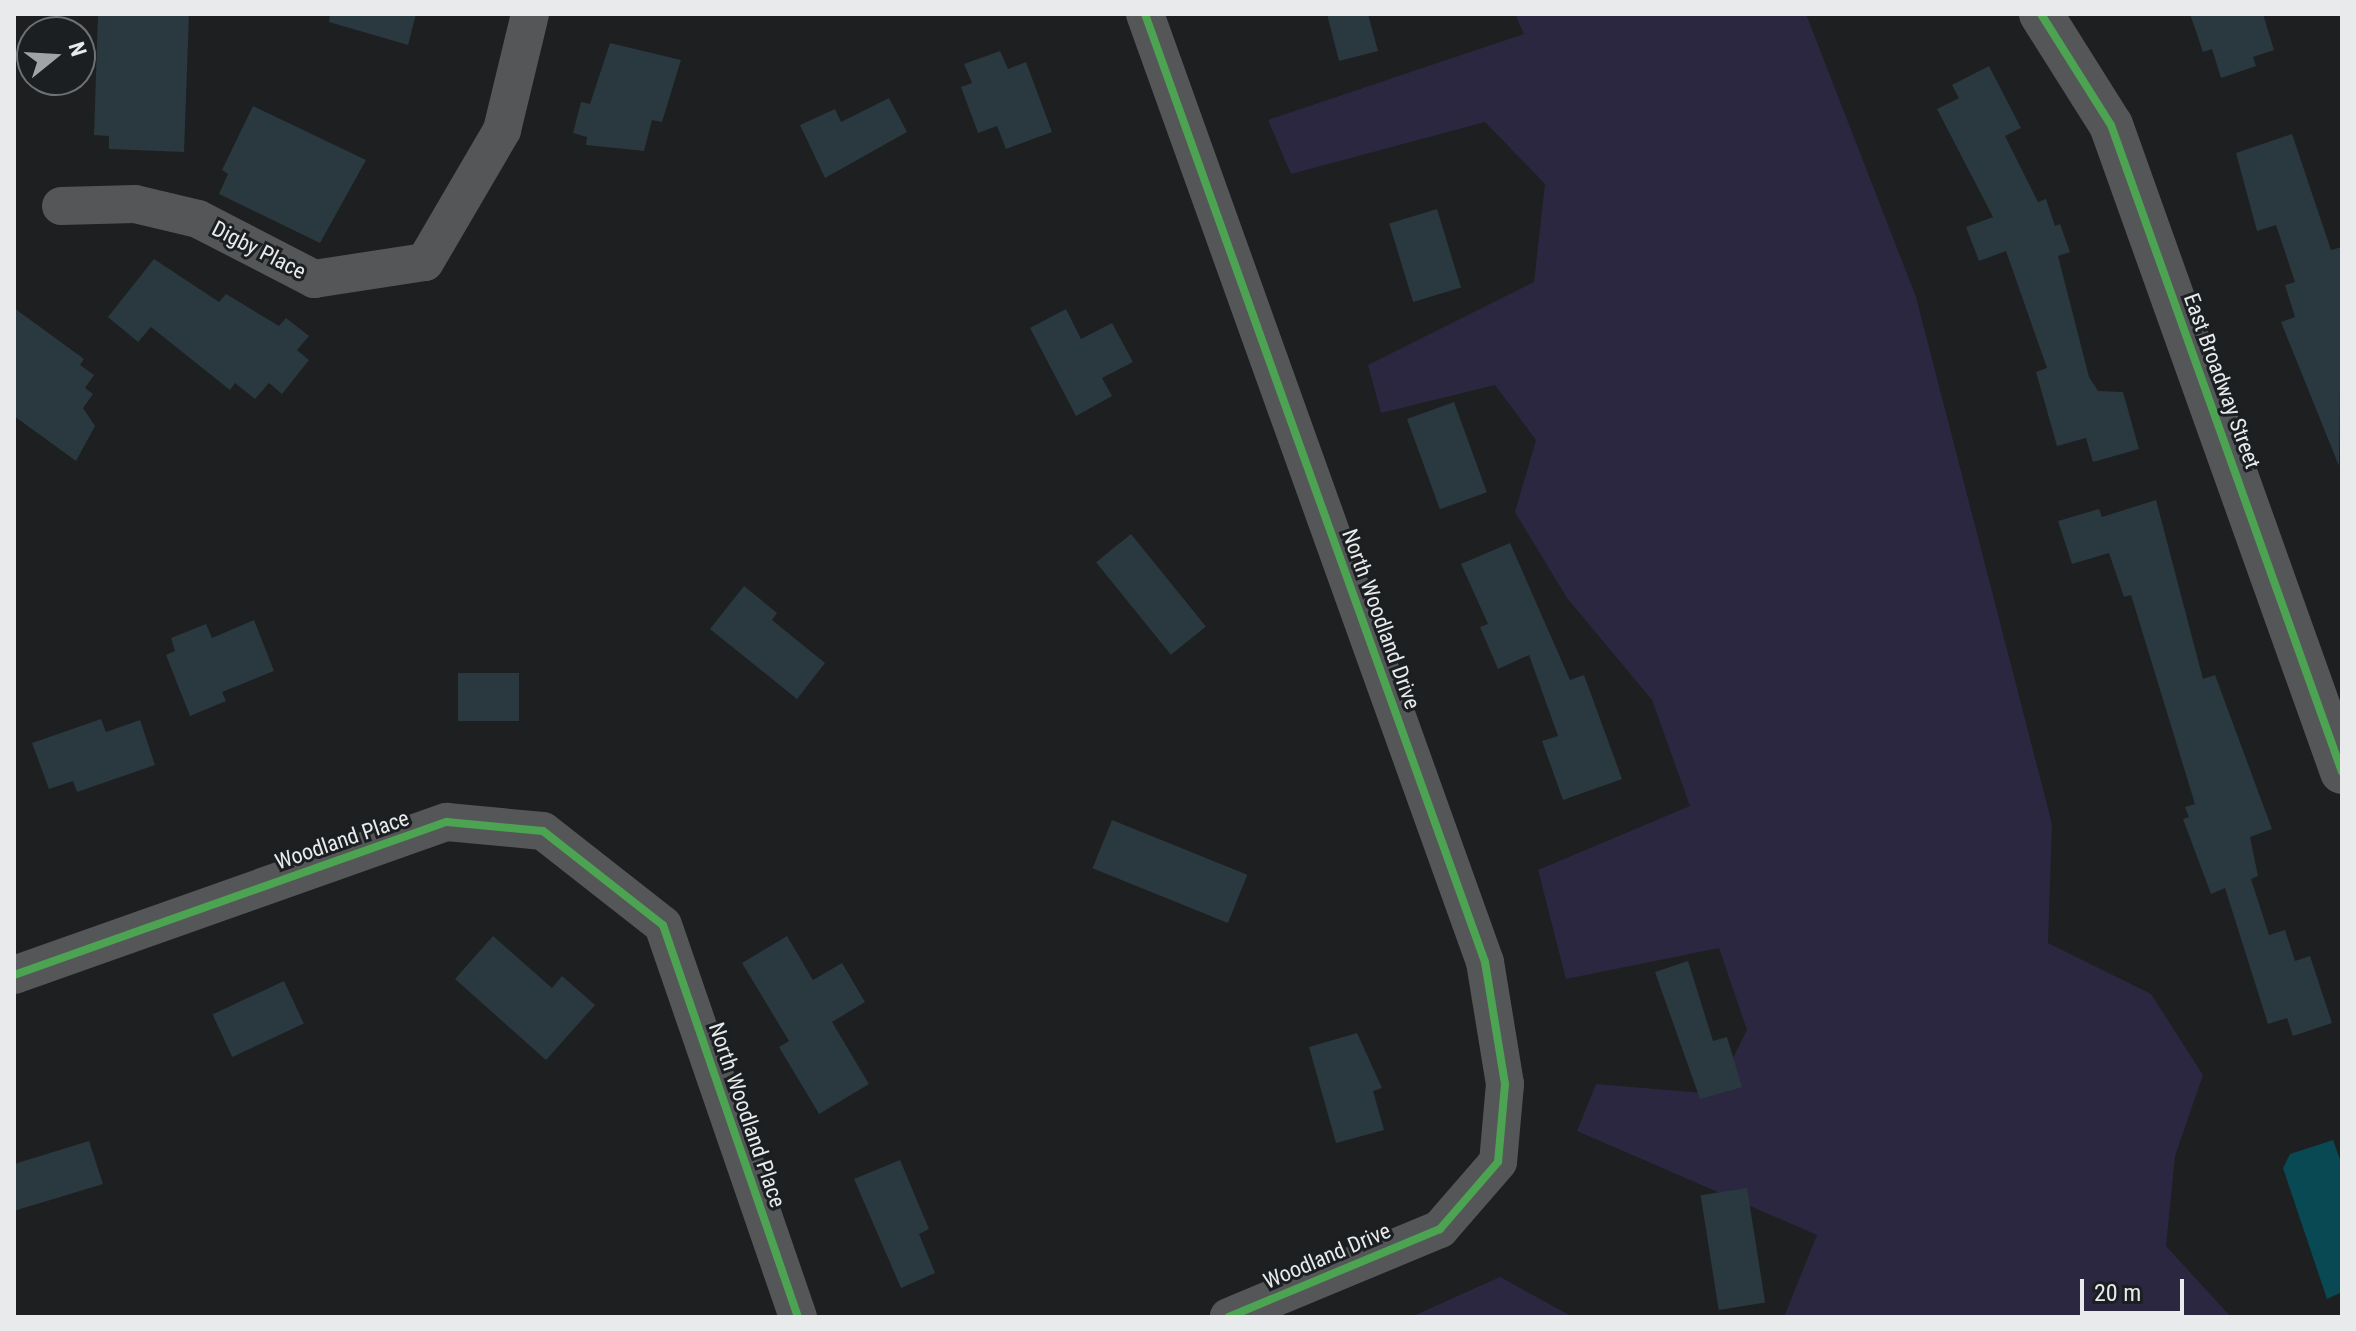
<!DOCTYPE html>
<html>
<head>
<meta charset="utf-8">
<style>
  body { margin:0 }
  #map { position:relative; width:2356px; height:1331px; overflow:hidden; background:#1d1f20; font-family:"Roboto Condensed",sans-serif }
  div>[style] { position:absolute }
  .green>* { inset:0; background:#2b2741 }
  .water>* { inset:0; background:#084954 }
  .building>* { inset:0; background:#2a393f; transform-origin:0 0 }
  .minor>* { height:38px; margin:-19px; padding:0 19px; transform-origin:19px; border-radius:19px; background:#555657 }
  .tertiary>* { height:44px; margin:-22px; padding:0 22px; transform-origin:22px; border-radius:22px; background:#555657 }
  .cycleway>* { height:8px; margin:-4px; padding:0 4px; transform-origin:4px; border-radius:4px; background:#4ca352 }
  span { translate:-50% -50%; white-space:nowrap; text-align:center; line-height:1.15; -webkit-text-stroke:6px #1c1f21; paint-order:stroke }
  .street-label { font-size:22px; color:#e8eaec }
  .frame { position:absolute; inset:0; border:16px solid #e8eaec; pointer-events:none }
  .north { position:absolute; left:16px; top:16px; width:80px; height:80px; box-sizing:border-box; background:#1c1f21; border:2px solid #6e7072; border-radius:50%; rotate:72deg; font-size:22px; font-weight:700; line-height:32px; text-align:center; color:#e8eaec }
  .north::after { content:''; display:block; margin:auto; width:28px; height:36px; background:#a1a3a5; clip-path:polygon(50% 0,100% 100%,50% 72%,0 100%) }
  .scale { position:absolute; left:2080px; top:1279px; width:104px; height:36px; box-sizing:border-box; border:4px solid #e8eaec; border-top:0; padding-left:10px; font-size:24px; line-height:28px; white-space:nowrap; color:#e8eaec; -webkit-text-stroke:6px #1c1f21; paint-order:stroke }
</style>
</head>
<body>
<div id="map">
  <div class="green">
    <i style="clip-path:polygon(1515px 14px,1806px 14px,1916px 297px,2052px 824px,2048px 943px,2151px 994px,2203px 1075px,2175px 1156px,2166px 1246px,2231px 1317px,1784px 1317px,1817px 1235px,1577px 1131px,1596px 1084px,1715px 1094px,1747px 1030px,1719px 948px,1566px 979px,1538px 870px,1690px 806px,1652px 700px,1567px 598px,1515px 512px,1536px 440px,1495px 385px,1381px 413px,1368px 365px,1534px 282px,1545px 184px,1485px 122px,1291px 174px,1268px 120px,1524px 34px)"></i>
    <i style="clip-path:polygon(1500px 1277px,1573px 1317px,1411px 1317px)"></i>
  </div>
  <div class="water">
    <i style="clip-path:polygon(2333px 1140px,2342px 1165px,2342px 1292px,2327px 1299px,2283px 1168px,2290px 1154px)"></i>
  </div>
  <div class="building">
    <i style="clip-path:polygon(98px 14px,189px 14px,184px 152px,109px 149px,109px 136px,94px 135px)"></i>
    <i style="clip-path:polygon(330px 14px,416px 14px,408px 45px,329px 22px)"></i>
    <i style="clip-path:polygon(1327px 14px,1368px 14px,1378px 51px,1339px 61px)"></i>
    <i style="clip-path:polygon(2190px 14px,2263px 14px,2274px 50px,2253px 57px,2256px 66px,2221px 78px,2212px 49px,2203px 52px)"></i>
    <i style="clip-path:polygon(610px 43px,681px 60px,662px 122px,652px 120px,644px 151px,586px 145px,587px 137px,573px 133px,581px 102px,590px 104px)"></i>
    <i style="clip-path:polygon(1000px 51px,1008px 69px,1026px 62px,1052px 132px,1006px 149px,997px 126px,978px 133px,961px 87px,972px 83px,964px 64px)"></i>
    <i style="clip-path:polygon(1989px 66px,2021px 128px,2005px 136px,2038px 202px,2046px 199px,2055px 226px,2060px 224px,2070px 252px,2058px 256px,2089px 377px,2098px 391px,2123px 392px,2139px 449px,2093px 462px,2086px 438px,2057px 446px,2036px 372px,2047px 368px,2006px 251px,1979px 261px,1966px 227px,1993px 217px,1937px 109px,1959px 98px,1952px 85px)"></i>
    <i style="clip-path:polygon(889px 98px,907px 132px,825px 178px,800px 125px,835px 109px,841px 122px)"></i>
    <i style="clip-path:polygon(253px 106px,366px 160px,320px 243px,219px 194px,228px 174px,222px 170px)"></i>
    <i style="clip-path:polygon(2292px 134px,2331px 250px,2342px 247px,2339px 466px,2281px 322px,2295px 317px,2285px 285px,2295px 282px,2276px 225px,2257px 231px,2236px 153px)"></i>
    <i style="left:1437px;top:209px;width:82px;height:50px;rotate:73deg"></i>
    <i style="clip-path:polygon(154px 259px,219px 302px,226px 294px,279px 326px,286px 318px,309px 336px,297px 350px,309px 360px,282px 394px,269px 383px,255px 399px,235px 383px,230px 390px,151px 327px,138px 342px,108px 317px)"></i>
    <i style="clip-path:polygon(14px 308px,84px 359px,80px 365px,94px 375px,85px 388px,93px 394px,83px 408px,95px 426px,76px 461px,14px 416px)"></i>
    <i style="clip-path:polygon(1066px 309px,1081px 339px,1112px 323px,1133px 362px,1102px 378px,1112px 396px,1076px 416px,1030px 328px)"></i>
    <i style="left:1454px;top:402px;width:96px;height:50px;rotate:70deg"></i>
    <i style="clip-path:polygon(2156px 500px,2203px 679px,2215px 675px,2272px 829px,2250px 837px,2258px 876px,2251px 879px,2269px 935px,2285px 930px,2295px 961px,2310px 956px,2332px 1023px,2293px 1036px,2287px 1018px,2268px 1024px,2225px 888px,2211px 894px,2183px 819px,2189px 817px,2185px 807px,2195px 804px,2131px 595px,2124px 597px,2109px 553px,2072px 564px,2058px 521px,2099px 509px,2102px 517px)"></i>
    <i style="left:1131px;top:534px;width:119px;height:45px;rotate:51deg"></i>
    <i style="clip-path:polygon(1510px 543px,1570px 680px,1584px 675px,1622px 779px,1563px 800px,1542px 741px,1558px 736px,1529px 655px,1498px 669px,1480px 627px,1488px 624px,1461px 564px)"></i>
    <i style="clip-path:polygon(744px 586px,777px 613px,772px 620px,825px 663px,797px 699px,710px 629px)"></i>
    <i style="clip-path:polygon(254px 620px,274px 671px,222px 692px,226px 701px,190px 716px,166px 655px,175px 651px,171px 638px,206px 624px,212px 638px)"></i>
    <i style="left:458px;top:673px;width:61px;height:48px"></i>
    <i style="clip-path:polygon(101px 719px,106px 732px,140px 720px,155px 765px,77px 792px,73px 781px,49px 789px,32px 743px)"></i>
    <i style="left:1112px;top:820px;width:146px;height:52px;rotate:22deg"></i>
    <i style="clip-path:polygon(493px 936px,552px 988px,562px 976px,595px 1005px,546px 1060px,455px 979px)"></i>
    <i style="clip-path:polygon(787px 936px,813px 980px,842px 963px,865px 1002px,832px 1022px,869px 1084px,819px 1114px,779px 1047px,789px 1041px,742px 963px)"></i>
    <i style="clip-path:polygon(1688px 961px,1713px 1041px,1727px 1037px,1742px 1087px,1700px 1099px,1655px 972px)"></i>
    <i style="left:284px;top:981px;width:47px;height:79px;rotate:65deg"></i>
    <i style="clip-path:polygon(1357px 1033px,1382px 1088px,1373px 1091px,1384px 1130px,1336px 1143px,1309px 1047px)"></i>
    <i style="clip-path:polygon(89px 1141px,103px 1184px,14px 1211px,14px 1164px)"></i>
    <i style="clip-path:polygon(900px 1160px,929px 1229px,919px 1234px,935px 1273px,901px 1288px,854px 1179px)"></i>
    <i style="left:1747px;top:1188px;width:116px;height:47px;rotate:81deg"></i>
  </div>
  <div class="minor">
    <i style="left:1145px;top:14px;width:1007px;rotate:70.27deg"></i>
    <i style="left:1485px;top:962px;width:124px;rotate:80.7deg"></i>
    <i style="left:1505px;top:1084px;width:78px;rotate:95.1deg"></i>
    <i style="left:1498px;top:1162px;width:89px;rotate:130.9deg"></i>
    <i style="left:1440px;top:1229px;width:229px;rotate:157.4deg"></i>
    <i style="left:61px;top:206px;width:74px;rotate:-1.5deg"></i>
    <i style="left:135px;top:204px;width:65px;rotate:13.4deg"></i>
    <i style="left:198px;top:219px;width:131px;rotate:27.3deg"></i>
    <i style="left:314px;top:279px;width:112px;rotate:-8.7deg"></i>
    <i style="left:425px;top:262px;width:153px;rotate:-59.7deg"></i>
    <i style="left:502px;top:130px;width:119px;rotate:-76.4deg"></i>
    <i style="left:14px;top:975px;width:459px;rotate:-19.5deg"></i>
    <i style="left:447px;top:822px;width:96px;rotate:5.4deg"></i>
    <i style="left:543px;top:831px;width:152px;rotate:38.1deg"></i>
    <i style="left:663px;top:925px;width:415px;rotate:71deg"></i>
  </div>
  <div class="tertiary">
    <i style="left:2041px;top:14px;width:131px;rotate:57.8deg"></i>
    <i style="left:2111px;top:125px;width:687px;rotate:70.35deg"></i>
  </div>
  <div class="cycleway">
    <i style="left:1145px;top:14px;width:1007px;rotate:70.27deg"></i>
    <i style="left:1485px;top:962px;width:124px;rotate:80.7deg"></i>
    <i style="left:1505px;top:1084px;width:78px;rotate:95.1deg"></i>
    <i style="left:1498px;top:1162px;width:89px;rotate:130.9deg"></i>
    <i style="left:1440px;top:1229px;width:229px;rotate:157.4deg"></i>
    <i style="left:2041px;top:14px;width:131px;rotate:57.8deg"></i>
    <i style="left:2111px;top:125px;width:687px;rotate:70.35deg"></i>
    <i style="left:14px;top:975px;width:459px;rotate:-19.5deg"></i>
    <i style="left:447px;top:822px;width:96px;rotate:5.4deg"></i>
    <i style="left:543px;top:831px;width:152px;rotate:38.1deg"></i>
    <i style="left:663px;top:925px;width:415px;rotate:71deg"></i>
  </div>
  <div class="street-label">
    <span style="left:259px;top:250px;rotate:27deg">Digby Place</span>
    <span style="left:2222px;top:381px;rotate:70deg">East Broadway Street</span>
    <span style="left:1381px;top:619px;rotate:70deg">North Woodland Drive</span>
    <span style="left:342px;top:840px;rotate:-19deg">Woodland Place</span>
    <span style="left:747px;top:1115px;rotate:71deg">North Woodland Place</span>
    <span style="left:1327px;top:1256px;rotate:-23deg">Woodland Drive</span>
  </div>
  <div class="frame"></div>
  <div class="north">N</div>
  <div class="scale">20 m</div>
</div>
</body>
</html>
